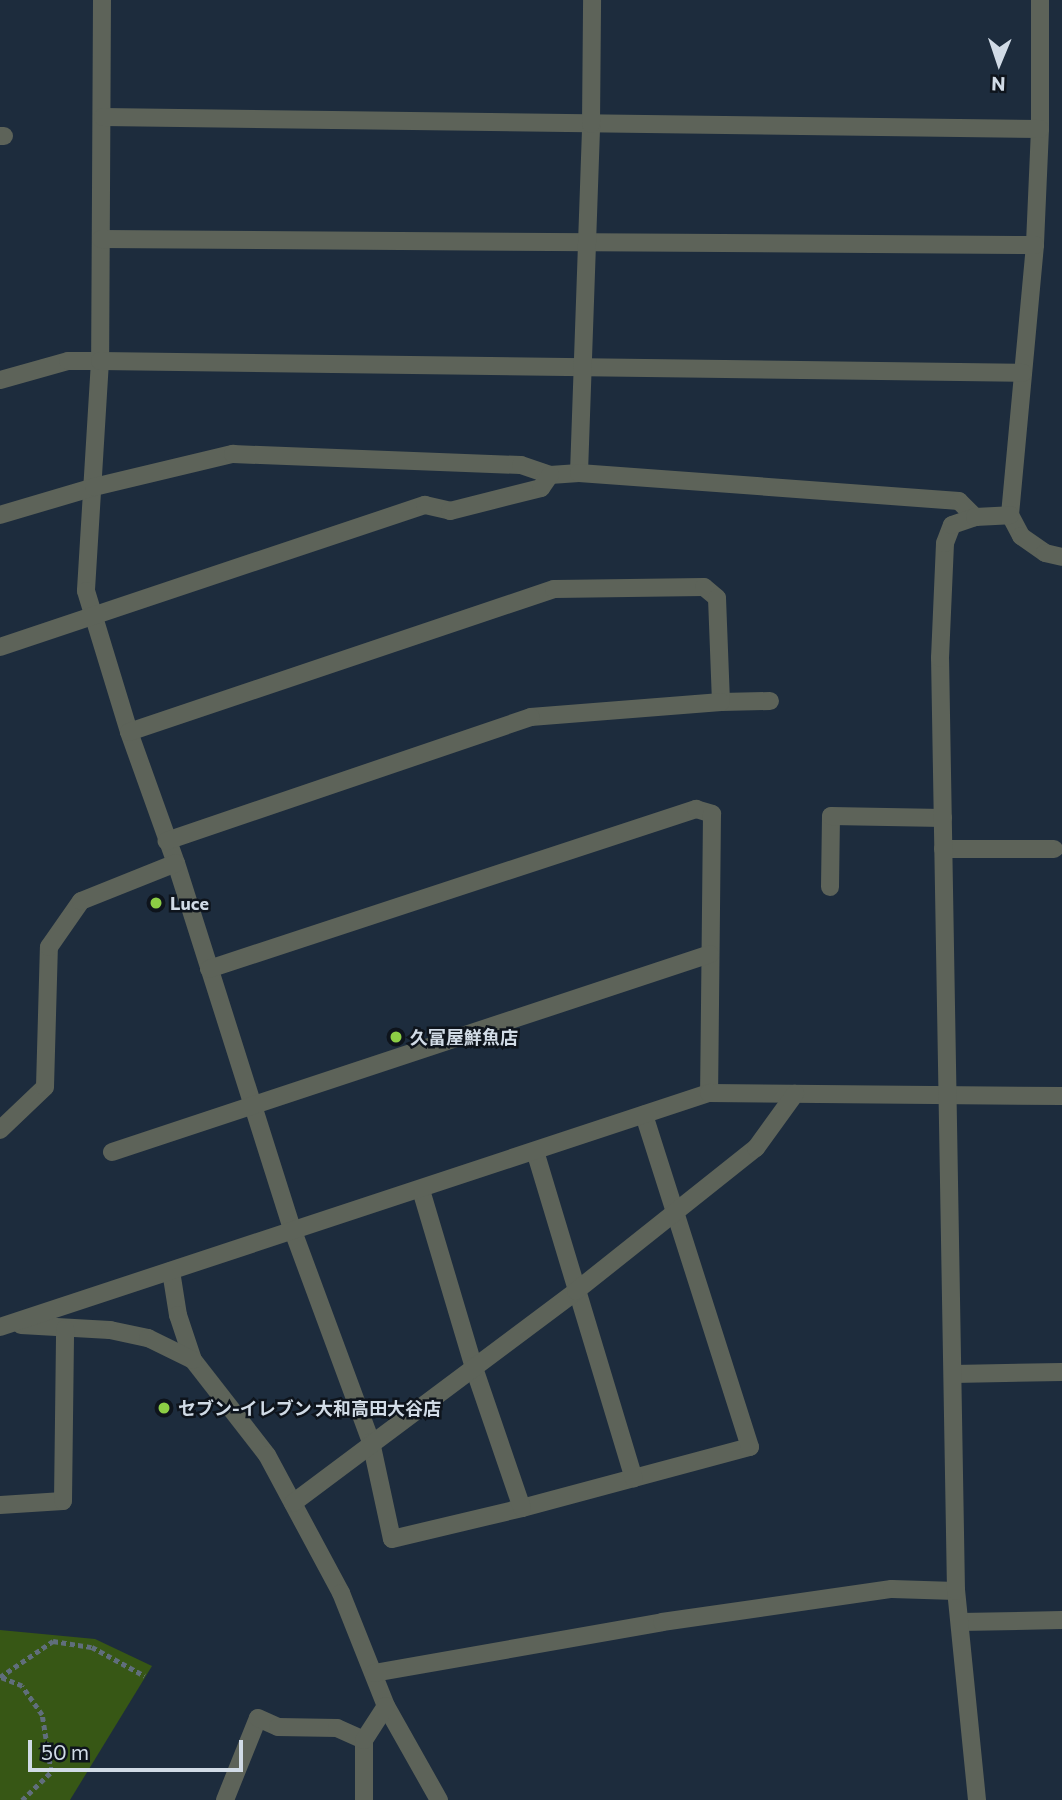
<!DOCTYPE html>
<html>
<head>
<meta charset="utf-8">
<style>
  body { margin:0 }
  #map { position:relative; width:1062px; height:1800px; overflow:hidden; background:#1d2c3d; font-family:Commissioner,"Noto Sans JP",sans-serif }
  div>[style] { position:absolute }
  .green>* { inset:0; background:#375715 }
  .path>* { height:4.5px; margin-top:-2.25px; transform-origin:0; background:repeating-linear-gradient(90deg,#606e7c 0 5px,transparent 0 8.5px) }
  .minor>* { height:18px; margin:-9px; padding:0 9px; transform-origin:9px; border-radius:9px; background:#5d6359 }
  .dots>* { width:19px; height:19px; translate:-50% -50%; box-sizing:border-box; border:4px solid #0e141c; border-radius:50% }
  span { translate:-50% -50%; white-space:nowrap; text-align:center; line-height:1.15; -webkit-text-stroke:5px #0e141c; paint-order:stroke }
  .poi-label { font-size:18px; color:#d1dbe6; font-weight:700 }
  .left { translate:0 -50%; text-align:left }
  .north { position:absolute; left:964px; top:28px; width:70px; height:70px; -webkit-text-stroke:5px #0e141c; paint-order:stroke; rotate:182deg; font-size:19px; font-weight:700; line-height:28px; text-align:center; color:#d1dbe6 }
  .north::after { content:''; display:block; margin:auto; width:24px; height:32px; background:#d1dbe6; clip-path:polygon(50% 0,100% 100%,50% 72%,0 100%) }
  .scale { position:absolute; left:28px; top:1740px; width:215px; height:32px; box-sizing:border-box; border:4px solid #d1dbe6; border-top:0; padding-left:9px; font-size:21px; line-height:24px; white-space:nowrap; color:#d1dbe6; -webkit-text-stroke:5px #0e141c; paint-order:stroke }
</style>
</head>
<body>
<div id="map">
  <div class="green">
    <i style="clip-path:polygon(0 1630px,95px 1639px,152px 1666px,70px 1800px,0 1800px)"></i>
  </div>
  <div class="path">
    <i style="left:22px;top:1800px;width:40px;rotate:-44deg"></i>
    <i style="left:51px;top:1772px;width:58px;rotate:-99deg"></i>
    <i style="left:42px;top:1715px;width:35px;rotate:-125deg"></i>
    <i style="left:22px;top:1686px;width:24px;rotate:-158deg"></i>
    <i style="left:0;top:1677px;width:64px;rotate:-34.2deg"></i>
    <i style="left:53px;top:1641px;width:39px;rotate:9deg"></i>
    <i style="left:92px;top:1647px;width:60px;rotate:28.7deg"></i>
  </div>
  <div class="minor">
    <i style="left:102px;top:0;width:361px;rotate:90.3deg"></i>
    <i style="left:100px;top:361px;width:230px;rotate:93.5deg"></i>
    <i style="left:86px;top:591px;width:147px;rotate:73deg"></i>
    <i style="left:129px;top:732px;width:139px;rotate:70.3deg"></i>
    <i style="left:176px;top:863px;width:386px;rotate:72.4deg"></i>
    <i style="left:293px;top:1231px;width:225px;rotate:69.7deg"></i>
    <i style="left:371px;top:1442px;width:99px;rotate:77.8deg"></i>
    <i style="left:392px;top:1539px;width:134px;rotate:-13.4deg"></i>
    <i style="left:522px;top:1508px;width:236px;rotate:-15deg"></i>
    <i style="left:750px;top:1447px;width:349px;rotate:-107.7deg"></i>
    <i style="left:1040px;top:0;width:129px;rotate:90deg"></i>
    <i style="left:1040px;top:129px;width:116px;rotate:92.5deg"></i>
    <i style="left:1035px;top:245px;width:271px;rotate:95.3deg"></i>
    <i style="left:1010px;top:515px;width:24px;rotate:62deg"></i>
    <i style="left:1021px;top:536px;width:29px;rotate:35deg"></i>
    <i style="left:1045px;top:553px;width:17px;rotate:13deg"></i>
    <i style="left:103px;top:117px;width:937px;rotate:0.73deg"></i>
    <i style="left:0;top:136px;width:4px"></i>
    <i style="left:101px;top:239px;width:934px;rotate:0.37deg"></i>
    <i style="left:0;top:380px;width:71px;rotate:-15.6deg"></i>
    <i style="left:68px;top:361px;width:32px"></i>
    <i style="left:100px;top:361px;width:923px;rotate:0.74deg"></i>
    <i style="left:579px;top:473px;width:349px;rotate:-88deg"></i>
    <i style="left:591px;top:124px;width:124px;rotate:-89.5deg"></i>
    <i style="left:0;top:515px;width:98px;rotate:-16.6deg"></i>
    <i style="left:94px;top:487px;width:143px;rotate:-13.4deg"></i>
    <i style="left:233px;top:454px;width:288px;rotate:2.2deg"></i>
    <i style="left:521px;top:465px;width:31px;rotate:19deg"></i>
    <i style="left:550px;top:475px;width:29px;rotate:-4deg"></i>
    <i style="left:579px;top:473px;width:381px;rotate:4.2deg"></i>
    <i style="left:959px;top:501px;width:23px;rotate:45deg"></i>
    <i style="left:0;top:647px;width:448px;rotate:-18.5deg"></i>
    <i style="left:425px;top:505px;width:26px;rotate:13deg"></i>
    <i style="left:450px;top:511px;width:94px;rotate:-14.2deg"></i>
    <i style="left:541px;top:488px;width:16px;rotate:-55deg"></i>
    <i style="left:721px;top:702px;width:49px;rotate:-1.2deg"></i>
    <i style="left:129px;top:732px;width:448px;rotate:-18.6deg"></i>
    <i style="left:554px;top:589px;width:150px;rotate:-0.8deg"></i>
    <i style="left:704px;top:587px;width:17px;rotate:40deg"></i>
    <i style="left:717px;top:598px;width:104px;rotate:87.8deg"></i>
    <i style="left:721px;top:702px;width:191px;rotate:175.5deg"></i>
    <i style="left:531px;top:717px;width:385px;rotate:161.2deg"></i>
    <i style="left:943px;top:849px;width:111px"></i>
    <i style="left:830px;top:887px;width:71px;rotate:-89.2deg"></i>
    <i style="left:831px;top:816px;width:112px;rotate:1deg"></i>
    <i style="left:209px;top:969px;width:513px;rotate:-18.19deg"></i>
    <i style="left:696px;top:809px;width:17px;rotate:17deg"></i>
    <i style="left:712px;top:814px;width:279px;rotate:90.6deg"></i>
    <i style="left:0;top:1130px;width:62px;rotate:-43.7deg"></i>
    <i style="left:45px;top:1087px;width:140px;rotate:-88.4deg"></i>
    <i style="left:49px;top:947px;width:56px;rotate:-55.2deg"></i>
    <i style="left:81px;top:901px;width:102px;rotate:-21.8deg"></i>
    <i style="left:535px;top:1151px;width:342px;rotate:73.2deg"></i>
    <i style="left:112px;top:1152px;width:630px;rotate:-18.32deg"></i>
    <i style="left:421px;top:1190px;width:186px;rotate:73.4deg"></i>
    <i style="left:474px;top:1368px;width:148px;rotate:71.1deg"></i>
    <i style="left:171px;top:1271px;width:45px;rotate:81deg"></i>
    <i style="left:178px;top:1315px;width:47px;rotate:71.6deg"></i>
    <i style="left:193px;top:1360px;width:120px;rotate:52.1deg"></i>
    <i style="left:267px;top:1455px;width:157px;rotate:61.8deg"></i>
    <i style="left:341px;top:1593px;width:122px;rotate:68.3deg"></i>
    <i style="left:386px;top:1706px;width:108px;rotate:60.6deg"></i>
    <i style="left:21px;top:1325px;width:89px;rotate:3.2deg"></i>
    <i style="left:110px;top:1330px;width:39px;rotate:12deg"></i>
    <i style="left:148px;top:1338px;width:50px;rotate:26.1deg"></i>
    <i style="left:0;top:1327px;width:747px;rotate:-18.27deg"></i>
    <i style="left:709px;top:1093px;width:353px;rotate:0.5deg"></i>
    <i style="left:953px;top:1374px;width:109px;rotate:-1.1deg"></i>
    <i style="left:293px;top:1503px;width:354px;rotate:-36.8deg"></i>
    <i style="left:576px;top:1291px;width:230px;rotate:-38.5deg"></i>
    <i style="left:756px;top:1148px;width:67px;rotate:-54.2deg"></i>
    <i style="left:0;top:1505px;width:63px;rotate:-3.6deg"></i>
    <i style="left:63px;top:1501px;width:172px;rotate:-89.3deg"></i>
    <i style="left:960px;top:1622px;width:102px;rotate:-1.1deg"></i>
    <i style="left:374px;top:1673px;width:292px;rotate:-10deg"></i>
    <i style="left:662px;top:1622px;width:232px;rotate:-8.2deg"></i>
    <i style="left:892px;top:1589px;width:64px;rotate:1.8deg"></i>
    <i style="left:225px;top:1800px;width:88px;rotate:-68.1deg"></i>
    <i style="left:258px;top:1718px;width:22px;rotate:24deg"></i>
    <i style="left:278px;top:1727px;width:59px;rotate:1deg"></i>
    <i style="left:337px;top:1728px;width:30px;rotate:24deg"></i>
    <i style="left:364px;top:1800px;width:60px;rotate:-90deg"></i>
    <i style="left:364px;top:1740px;width:40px;rotate:-57.1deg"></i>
    <i style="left:977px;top:1800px;width:210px;rotate:-95.7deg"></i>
    <i style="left:956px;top:1591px;width:933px;rotate:-90.98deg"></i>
    <i style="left:940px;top:658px;width:115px;rotate:-87.5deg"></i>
    <i style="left:945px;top:543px;width:19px;rotate:-69deg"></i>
    <i style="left:952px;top:525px;width:24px;rotate:-19deg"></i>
    <i style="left:975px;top:517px;width:35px;rotate:-3deg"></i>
  </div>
  <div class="dots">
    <i style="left:156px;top:903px;background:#8cce45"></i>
    <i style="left:396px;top:1037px;background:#8cce45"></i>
    <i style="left:164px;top:1408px;background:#8cce45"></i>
  </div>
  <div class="poi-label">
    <span class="left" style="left:170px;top:903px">Luce</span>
    <span class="left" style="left:410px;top:1037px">久富屋鮮魚店</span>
    <span class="left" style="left:178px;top:1408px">セブン-イレブン 大和高田大谷店</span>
  </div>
  <div class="north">N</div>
  <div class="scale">50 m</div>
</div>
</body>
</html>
